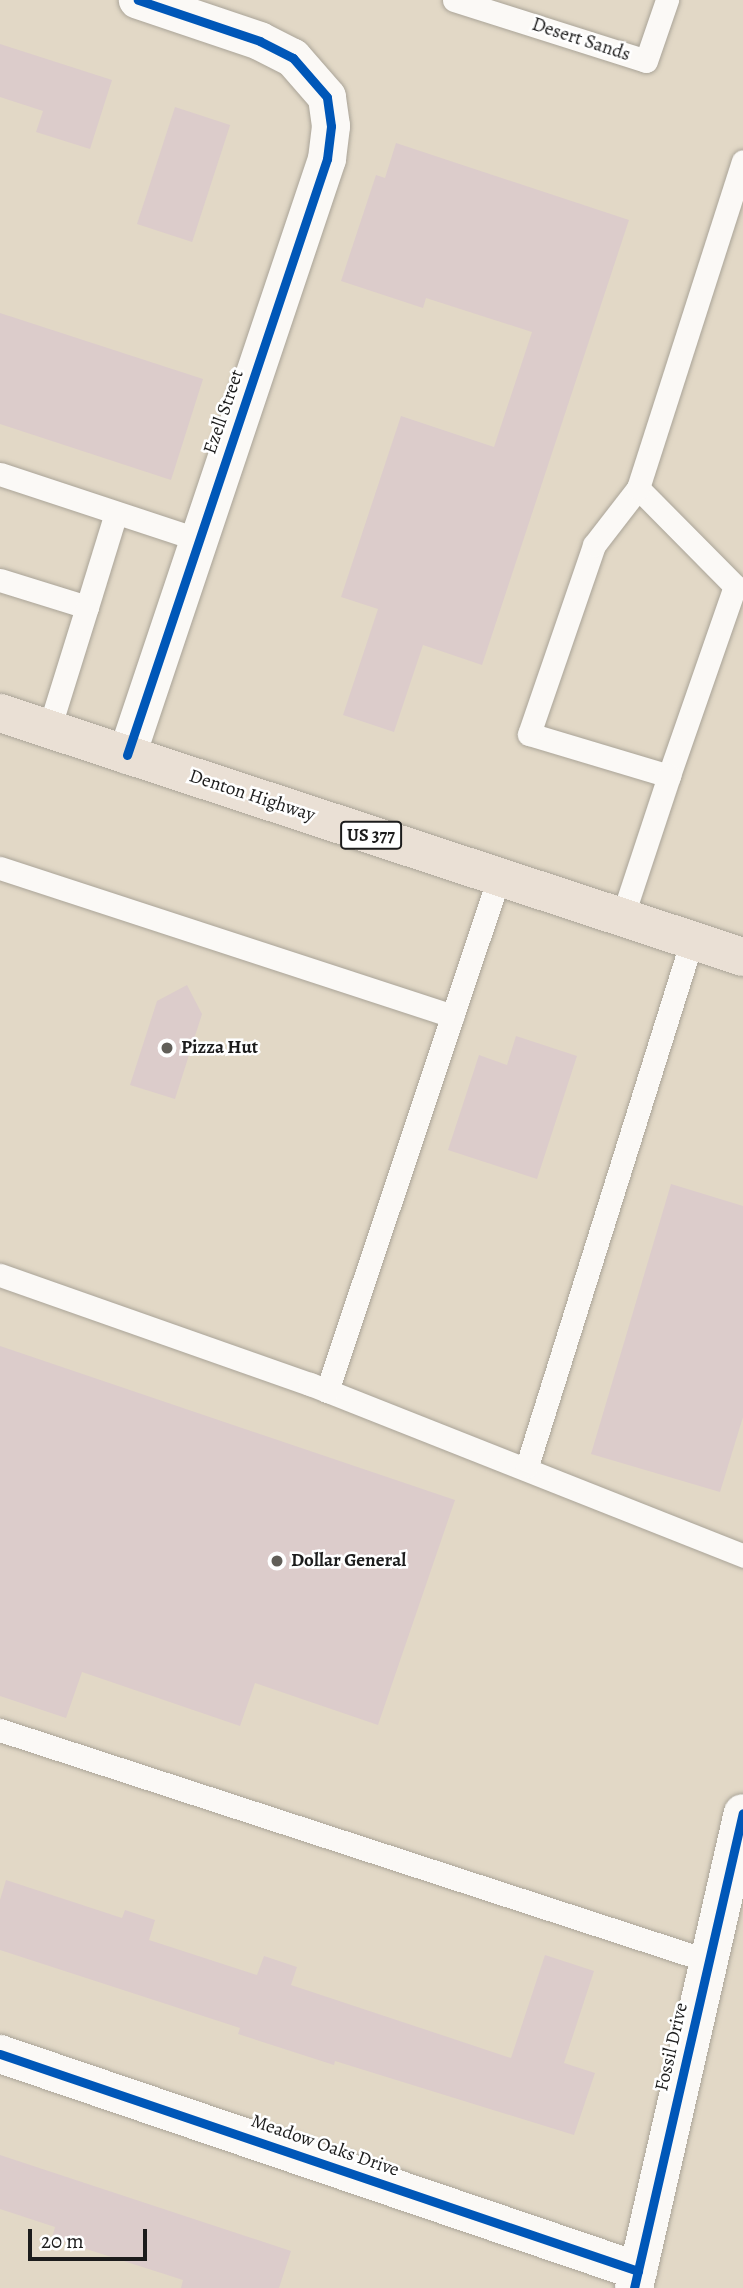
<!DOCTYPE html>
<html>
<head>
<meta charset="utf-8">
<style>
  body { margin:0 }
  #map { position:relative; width:743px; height:2288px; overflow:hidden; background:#e2d8c6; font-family:Alegreya,serif }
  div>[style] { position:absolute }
  .building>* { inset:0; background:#dccccb; transform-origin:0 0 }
  .roads { filter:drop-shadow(0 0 2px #aaa498) drop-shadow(0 0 2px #aaa498) }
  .lane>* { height:23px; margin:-11.5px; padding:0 11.5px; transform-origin:11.5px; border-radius:11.5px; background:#fbf9f6 }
  .street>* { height:38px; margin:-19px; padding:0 19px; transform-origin:19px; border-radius:19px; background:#fbf9f6 }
  .primary>* { height:38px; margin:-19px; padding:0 19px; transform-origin:19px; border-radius:19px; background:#eae0d5 }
  .cycleway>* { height:9px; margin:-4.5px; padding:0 4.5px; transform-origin:4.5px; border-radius:4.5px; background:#0057b8 }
  .dots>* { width:19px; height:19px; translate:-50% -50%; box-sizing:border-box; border:4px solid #fff; border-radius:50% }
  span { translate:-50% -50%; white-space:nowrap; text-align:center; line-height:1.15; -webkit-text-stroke:5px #fff; paint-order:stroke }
  .shield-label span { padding:2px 5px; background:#fff; border:2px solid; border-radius:5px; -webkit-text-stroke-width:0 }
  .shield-label { font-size:18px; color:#1c1c1c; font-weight:700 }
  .street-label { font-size:19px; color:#1c1c1c }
  .poi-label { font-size:19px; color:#1c1c1c; font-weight:700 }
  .left { translate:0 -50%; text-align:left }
  .scale { position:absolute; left:28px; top:2229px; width:119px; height:32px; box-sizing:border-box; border:4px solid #1c1c1c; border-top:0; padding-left:9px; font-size:21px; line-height:24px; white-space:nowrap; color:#1c1c1c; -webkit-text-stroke:5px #fff; paint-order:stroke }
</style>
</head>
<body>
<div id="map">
  <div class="building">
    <i style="clip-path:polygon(0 44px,112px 80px,90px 149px,36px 132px,43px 111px,0 97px)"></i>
    <i style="left:175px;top:107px;width:58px;height:123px;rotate:18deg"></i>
    <i style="clip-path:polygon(396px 143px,629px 220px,482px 665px,423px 645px,394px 732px,343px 715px,378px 609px,341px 597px,401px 416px,494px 447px,532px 332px,426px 298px,423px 308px,341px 281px,376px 175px,385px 178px)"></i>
    <i style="clip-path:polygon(0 313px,203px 379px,171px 480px,0 424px)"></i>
    <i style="clip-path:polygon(187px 985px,202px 1014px,175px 1099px,130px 1085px,157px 1001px)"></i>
    <i style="clip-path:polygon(516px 1036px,577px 1056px,537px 1179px,448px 1150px,479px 1055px,507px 1065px)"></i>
    <i style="clip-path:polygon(671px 1184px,743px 1206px,743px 1417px,720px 1492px,591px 1454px)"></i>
    <i style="clip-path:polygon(0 1346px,455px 1500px,378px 1725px,255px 1683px,240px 1726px,82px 1672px,66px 1718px,0 1696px)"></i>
    <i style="clip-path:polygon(6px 1880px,122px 1918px,125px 1910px,155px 1920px,149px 1940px,257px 1975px,264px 1956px,297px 1967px,291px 1985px,511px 2058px,545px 1955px,594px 1971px,564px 2063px,595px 2073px,574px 2135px,335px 2061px,334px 2065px,238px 2034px,240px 2028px,0 1950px,0 1900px)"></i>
    <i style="clip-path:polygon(0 2155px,291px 2251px,279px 2288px,181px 2288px,183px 2280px,52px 2238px,55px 2227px,0 2209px)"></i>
  </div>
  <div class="roads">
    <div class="lane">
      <i style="left:454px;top:0;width:201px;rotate:17.6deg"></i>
      <i style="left:646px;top:61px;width:65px;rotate:-71deg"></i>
      <i style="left:0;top:474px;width:210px;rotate:18.3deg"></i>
      <i style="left:638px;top:488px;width:138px;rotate:45.3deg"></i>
      <i style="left:735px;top:586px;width:201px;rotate:109.2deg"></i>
      <i style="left:669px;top:776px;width:146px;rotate:-163.3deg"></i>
      <i style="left:529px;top:734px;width:200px;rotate:-71deg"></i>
      <i style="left:594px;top:545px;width:72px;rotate:-52.3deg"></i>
      <i style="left:638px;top:488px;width:343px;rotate:-72.2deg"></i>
      <i style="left:0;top:580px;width:91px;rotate:17.2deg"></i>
      <i style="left:87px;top:607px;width:128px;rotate:107.3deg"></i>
      <i style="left:87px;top:607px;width:98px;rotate:-72.9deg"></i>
      <i style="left:0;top:868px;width:476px;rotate:18.1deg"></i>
      <i style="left:622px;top:918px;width:150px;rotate:-71.7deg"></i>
      <i style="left:0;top:1275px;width:329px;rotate:19.4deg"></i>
      <i style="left:310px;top:1384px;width:466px;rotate:21.6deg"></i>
      <i style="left:327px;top:1391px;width:542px;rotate:-71.5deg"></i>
      <i style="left:527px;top:1466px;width:551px;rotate:-72.58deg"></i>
      <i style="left:0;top:1730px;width:746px;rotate:18.05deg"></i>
    </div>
    <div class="street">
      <i style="left:127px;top:755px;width:629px;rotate:-71.45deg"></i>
      <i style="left:327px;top:159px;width:33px;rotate:-83deg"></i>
      <i style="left:331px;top:126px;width:29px;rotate:-98deg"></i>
      <i style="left:327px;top:97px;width:52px;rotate:-131.1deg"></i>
      <i style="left:293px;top:58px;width:37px;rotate:-153deg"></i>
      <i style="left:260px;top:41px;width:129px;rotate:-161.4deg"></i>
      <i style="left:0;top:2054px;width:674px;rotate:18.78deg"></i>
      <i style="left:634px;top:2288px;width:487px;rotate:-77.1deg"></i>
    </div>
    <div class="primary">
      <i style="left:0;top:713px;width:782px;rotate:18.18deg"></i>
    </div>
  </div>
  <div class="cycleway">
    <i style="left:127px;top:755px;width:629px;rotate:-71.45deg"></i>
    <i style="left:327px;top:159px;width:33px;rotate:-83deg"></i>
    <i style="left:331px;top:126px;width:29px;rotate:-98deg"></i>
    <i style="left:327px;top:97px;width:52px;rotate:-131.1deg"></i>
    <i style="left:293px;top:58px;width:37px;rotate:-153deg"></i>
    <i style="left:260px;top:41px;width:129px;rotate:-161.4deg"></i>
    <i style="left:0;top:2054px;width:674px;rotate:18.78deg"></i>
    <i style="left:634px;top:2288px;width:487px;rotate:-77.1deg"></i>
  </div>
  <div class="dots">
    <i style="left:167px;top:1048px;background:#615e58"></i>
    <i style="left:277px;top:1561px;background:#615e58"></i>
  </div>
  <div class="shield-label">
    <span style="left:371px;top:835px">US 377</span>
  </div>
  <div class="street-label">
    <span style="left:581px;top:40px;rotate:18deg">Desert Sands</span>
    <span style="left:224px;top:412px;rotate:-71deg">Ezell Street</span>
    <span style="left:252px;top:796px;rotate:18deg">Denton Highway</span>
    <span style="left:672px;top:2047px;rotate:-77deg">Fossil Drive</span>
    <span style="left:325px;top:2146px;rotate:19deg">Meadow Oaks Drive</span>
  </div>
  <div class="poi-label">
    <span class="left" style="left:181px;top:1048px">Pizza Hut</span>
    <span class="left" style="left:291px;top:1561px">Dollar General</span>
  </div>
  <div class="scale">20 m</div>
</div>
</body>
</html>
